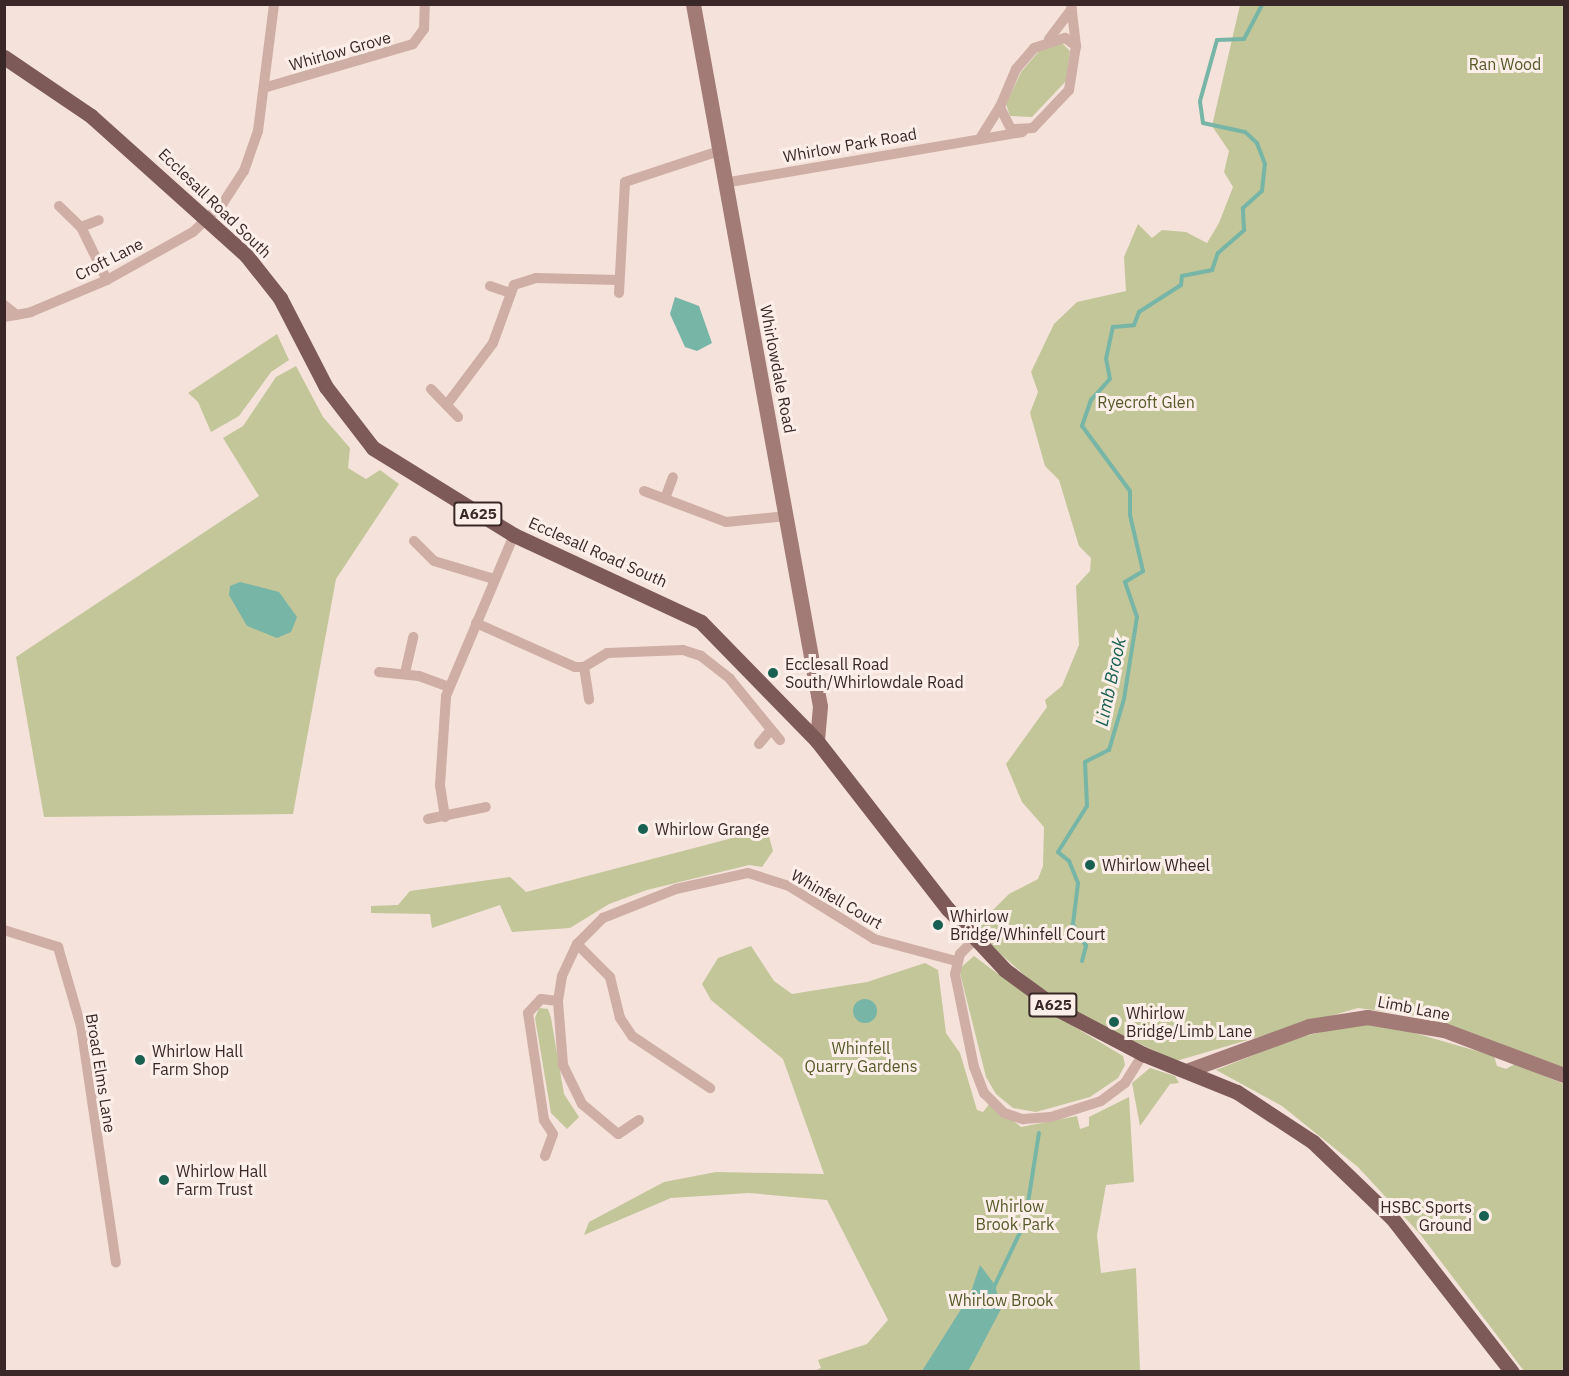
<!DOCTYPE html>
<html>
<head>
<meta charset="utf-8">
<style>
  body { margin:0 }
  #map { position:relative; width:1569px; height:1376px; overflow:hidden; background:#f5e2db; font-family:"IBM Plex Sans",sans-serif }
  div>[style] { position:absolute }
  .green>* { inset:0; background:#c2c699 }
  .water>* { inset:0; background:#77b5a7 }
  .round { border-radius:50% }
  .stream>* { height:4px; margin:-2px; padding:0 2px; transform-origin:2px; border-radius:2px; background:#77b5a7 }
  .street>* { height:10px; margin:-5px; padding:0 5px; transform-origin:5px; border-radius:5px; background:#ceaea5 }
  .secondary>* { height:15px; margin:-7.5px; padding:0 7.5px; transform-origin:7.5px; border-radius:7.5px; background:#a27b76 }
  .primary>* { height:15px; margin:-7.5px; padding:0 7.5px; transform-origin:7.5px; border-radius:7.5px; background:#7d5a57 }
  .dots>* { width:16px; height:16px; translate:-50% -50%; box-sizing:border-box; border:3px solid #fceee8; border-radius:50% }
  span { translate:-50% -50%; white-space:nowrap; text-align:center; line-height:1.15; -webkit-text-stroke:6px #fceee8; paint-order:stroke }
  .shield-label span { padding:2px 4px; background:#fceee8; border:2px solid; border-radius:4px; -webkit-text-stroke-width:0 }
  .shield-label { font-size:15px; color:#392827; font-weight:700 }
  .street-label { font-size:16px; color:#392827 }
  .park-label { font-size:16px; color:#555a28 }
  .poi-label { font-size:16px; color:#392827 }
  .left { translate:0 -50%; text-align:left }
  .right { translate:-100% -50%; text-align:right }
  .water-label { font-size:18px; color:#186052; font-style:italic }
  .frame { position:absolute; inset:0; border:6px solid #392827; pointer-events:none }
</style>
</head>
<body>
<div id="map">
  <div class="green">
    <i style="clip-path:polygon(1240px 5px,1564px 5px,1564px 1068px,1423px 1017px,1358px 1008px,1176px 1061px,1088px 1019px,1035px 984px,973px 930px,1009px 894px,1038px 879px,1043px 866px,1044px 827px,1022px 802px,1006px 764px,1047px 707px,1045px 700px,1062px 686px,1079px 645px,1076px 586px,1090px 571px,1091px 558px,1079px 546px,1059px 480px,1045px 466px,1030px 413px,1038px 392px,1031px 372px,1054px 324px,1077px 302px,1126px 291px,1124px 257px,1138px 224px,1152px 238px,1162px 230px,1186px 232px,1207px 243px,1219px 223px,1233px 187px,1224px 172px,1229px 151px,1212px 126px)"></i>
    <i style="clip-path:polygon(1062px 43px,1070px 51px,1066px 81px,1032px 117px,1010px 116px,1006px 104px,1021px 72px,1040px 50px)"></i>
    <i style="clip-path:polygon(277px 334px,289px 360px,271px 372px,239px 416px,211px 432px,198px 402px,188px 393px)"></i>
    <i style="clip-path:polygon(296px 366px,323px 417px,350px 448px,348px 468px,366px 479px,380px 470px,399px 484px,336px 579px,293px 814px,44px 817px,16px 657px,259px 496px,223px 438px,243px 426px,276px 377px)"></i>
    <i style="clip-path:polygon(767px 829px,773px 851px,762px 867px,749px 865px,647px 890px,609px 904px,570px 928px,512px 932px,500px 905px,432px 928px,430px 914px,371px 913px,371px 906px,398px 905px,410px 891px,510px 877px,526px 892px)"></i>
    <i style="clip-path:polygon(751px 946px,774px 981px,792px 994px,867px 982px,925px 963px,938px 970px,946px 1033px,960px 1053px,977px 1110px,983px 1112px,991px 1102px,1021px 1127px,1077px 1116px,1080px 1129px,1089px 1126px,1089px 1117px,1129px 1097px,1134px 1182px,1106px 1185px,1097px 1235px,1101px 1273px,1136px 1268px,1140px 1371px,814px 1371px,821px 1368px,818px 1360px,867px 1344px,888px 1320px,827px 1200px,749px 1193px,671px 1198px,584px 1235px,589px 1222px,664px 1182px,716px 1172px,824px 1174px,783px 1059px,711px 1000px,702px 984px,718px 958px)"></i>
    <i style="clip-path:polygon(974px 956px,1048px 1011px,1123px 1056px,1125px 1065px,1118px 1078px,1090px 1097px,1036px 1112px,1013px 1108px,996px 1094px,986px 1077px,959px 969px)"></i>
    <i style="clip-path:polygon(539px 1008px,548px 1009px,551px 1018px,564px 1094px,579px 1117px,567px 1129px,551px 1113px,535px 1018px)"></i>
    <i style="clip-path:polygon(1359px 1024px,1394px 1027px,1494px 1056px,1497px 1066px,1506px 1069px,1515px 1064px,1564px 1084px,1564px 1371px,1524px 1371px,1420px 1234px,1358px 1167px,1282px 1106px,1216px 1070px,1299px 1037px)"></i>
    <i style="clip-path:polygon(1150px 1068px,1175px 1076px,1179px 1083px,1170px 1084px,1140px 1126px,1132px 1083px)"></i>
  </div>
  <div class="water">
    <i style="clip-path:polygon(675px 297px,699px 306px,712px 343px,697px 351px,685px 347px,670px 314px)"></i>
    <i style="clip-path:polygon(240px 582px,279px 592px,297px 617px,291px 632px,277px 638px,247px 626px,229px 595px,230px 586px)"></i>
    <i class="round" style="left:853px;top:999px;width:24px;height:24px"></i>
    <i style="clip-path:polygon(980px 1265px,995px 1285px,1001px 1309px,971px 1366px,968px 1371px,922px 1371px,970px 1295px)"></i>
  </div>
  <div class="stream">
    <i style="left:1082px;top:961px;width:16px;rotate:-75deg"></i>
    <i style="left:1086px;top:946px;width:26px;rotate:-121deg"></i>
    <i style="left:1073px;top:924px;width:41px;rotate:-83deg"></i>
    <i style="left:1078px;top:883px;width:24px;rotate:-112deg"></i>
    <i style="left:1069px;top:861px;width:14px;rotate:-141deg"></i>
    <i style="left:1058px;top:852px;width:54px;rotate:-57.8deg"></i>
    <i style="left:1087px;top:806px;width:44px;rotate:-92.6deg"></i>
    <i style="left:1085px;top:762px;width:27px;rotate:-27deg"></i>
    <i style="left:1109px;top:750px;width:53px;rotate:-73.6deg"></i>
    <i style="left:1124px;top:699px;width:83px;rotate:-81deg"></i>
    <i style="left:1137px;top:617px;width:37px;rotate:-109deg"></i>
    <i style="left:1125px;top:582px;width:21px;rotate:-31deg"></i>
    <i style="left:1143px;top:571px;width:57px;rotate:-103.1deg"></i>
    <i style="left:1130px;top:515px;width:24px;rotate:-90deg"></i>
    <i style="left:1130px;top:491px;width:81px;rotate:-126.4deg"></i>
    <i style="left:1082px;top:426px;width:28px;rotate:-71deg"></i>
    <i style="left:1091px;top:400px;width:28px;rotate:-48deg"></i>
    <i style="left:1110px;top:379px;width:20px;rotate:-101deg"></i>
    <i style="left:1106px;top:359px;width:33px;rotate:-78deg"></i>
    <i style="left:1113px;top:327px;width:21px;rotate:-5deg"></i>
    <i style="left:1134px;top:325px;width:14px;rotate:-69deg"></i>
    <i style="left:1139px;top:312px;width:50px;rotate:-32.7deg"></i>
    <i style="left:1181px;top:285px;width:9px;rotate:-84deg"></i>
    <i style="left:1182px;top:276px;width:31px;rotate:-11deg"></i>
    <i style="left:1212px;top:270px;width:18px;rotate:-71deg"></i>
    <i style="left:1218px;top:253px;width:35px;rotate:-41deg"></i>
    <i style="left:1244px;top:230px;width:22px;rotate:-93deg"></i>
    <i style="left:1243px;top:208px;width:25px;rotate:-42deg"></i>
    <i style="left:1262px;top:191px;width:27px;rotate:-84deg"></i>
    <i style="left:1265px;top:164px;width:22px;rotate:-111deg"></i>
    <i style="left:1257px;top:143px;width:16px;rotate:-137deg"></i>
    <i style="left:1245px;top:132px;width:43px;rotate:-167.9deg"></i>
    <i style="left:1203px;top:123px;width:22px;rotate:-98deg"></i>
    <i style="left:1200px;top:101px;width:63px;rotate:-74.4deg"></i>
    <i style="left:1217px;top:40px;width:27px;rotate:-2deg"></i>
    <i style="left:1244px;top:39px;width:40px;rotate:-62deg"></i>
    <i style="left:993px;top:1289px;width:74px;rotate:-64.5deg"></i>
    <i style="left:1025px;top:1222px;width:90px;rotate:-81.1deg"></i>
  </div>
  <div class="street">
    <i style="left:1071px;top:4px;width:42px;rotate:83.2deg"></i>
    <i style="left:1065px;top:38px;width:14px;rotate:36deg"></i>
    <i style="left:1076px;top:46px;width:45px;rotate:99deg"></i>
    <i style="left:1069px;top:90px;width:52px;rotate:133.5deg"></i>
    <i style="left:1033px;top:128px;width:22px;rotate:177deg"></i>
    <i style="left:1011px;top:129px;width:25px;rotate:-117deg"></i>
    <i style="left:1000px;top:107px;width:41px;rotate:-67.2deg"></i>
    <i style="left:1016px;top:69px;width:28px;rotate:-49deg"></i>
    <i style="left:1034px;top:48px;width:33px;rotate:-18deg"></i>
    <i style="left:1049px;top:39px;width:38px;rotate:-53deg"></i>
    <i style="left:267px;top:87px;width:152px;rotate:-16.4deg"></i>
    <i style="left:413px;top:44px;width:19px;rotate:-54deg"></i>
    <i style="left:424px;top:29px;width:25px;rotate:-88deg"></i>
    <i style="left:981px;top:137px;width:36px;rotate:-58deg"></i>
    <i style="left:724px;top:183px;width:303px;rotate:-9.7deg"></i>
    <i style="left:59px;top:206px;width:30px;rotate:44deg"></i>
    <i style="left:81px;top:227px;width:59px;rotate:63.9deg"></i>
    <i style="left:81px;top:227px;width:19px;rotate:-21deg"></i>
    <i style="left:490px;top:286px;width:18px;rotate:19deg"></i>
    <i style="left:619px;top:293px;width:111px;rotate:-86.9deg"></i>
    <i style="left:625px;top:182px;width:99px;rotate:-18.3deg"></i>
    <i style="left:4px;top:305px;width:16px;rotate:38deg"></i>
    <i style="left:4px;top:317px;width:27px;rotate:-10deg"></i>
    <i style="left:31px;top:312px;width:82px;rotate:-22.8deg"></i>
    <i style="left:107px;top:280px;width:98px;rotate:-29.2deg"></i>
    <i style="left:193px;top:232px;width:42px;rotate:-44deg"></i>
    <i style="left:223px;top:203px;width:38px;rotate:-57deg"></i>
    <i style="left:244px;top:171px;width:42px;rotate:-70.7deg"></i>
    <i style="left:258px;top:131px;width:128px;rotate:-82.8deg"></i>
    <i style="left:431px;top:389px;width:39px;rotate:46deg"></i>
    <i style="left:448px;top:403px;width:75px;rotate:-53.1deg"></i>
    <i style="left:493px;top:343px;width:62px;rotate:-70.1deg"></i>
    <i style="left:514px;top:285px;width:23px;rotate:-18deg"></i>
    <i style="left:536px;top:278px;width:83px;rotate:1.4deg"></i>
    <i style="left:644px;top:491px;width:88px;rotate:20.7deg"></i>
    <i style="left:726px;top:522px;width:61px;rotate:-5.6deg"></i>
    <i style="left:666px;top:496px;width:20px;rotate:-70deg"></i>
    <i style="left:414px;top:541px;width:28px;rotate:45deg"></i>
    <i style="left:434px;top:561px;width:63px;rotate:16.7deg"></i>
    <i style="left:476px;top:623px;width:108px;rotate:24deg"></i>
    <i style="left:575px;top:667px;width:9px"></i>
    <i style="left:584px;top:667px;width:27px;rotate:-31deg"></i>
    <i style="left:607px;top:653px;width:76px;rotate:-2.3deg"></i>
    <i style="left:683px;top:650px;width:19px;rotate:18deg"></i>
    <i style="left:701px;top:656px;width:37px;rotate:38deg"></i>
    <i style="left:730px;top:679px;width:79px;rotate:50.7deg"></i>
    <i style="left:584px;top:667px;width:33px;rotate:81deg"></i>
    <i style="left:379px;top:672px;width:40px;rotate:5.7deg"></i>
    <i style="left:419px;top:676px;width:32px;rotate:20deg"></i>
    <i style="left:405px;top:673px;width:37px;rotate:-77deg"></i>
    <i style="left:759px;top:744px;width:16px;rotate:-50deg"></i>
    <i style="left:445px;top:817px;width:32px;rotate:-99deg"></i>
    <i style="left:440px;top:785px;width:89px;rotate:-86.1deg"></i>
    <i style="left:446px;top:696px;width:175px;rotate:-67.1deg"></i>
    <i style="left:428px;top:819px;width:59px;rotate:-11.7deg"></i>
    <i style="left:4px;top:930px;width:57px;rotate:17.5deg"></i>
    <i style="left:58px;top:947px;width:82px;rotate:73.8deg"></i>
    <i style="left:81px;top:1026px;width:239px;rotate:81.6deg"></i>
    <i style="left:974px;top:940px;width:20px;rotate:135deg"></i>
    <i style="left:960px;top:954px;width:21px;rotate:104deg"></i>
    <i style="left:955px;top:974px;width:95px;rotate:78.5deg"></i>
    <i style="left:974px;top:1067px;width:28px;rotate:69deg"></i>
    <i style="left:984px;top:1093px;width:28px;rotate:45deg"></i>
    <i style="left:1004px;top:1113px;width:20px;rotate:18deg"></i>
    <i style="left:1023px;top:1119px;width:28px;rotate:-4deg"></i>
    <i style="left:1051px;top:1117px;width:52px;rotate:-17.7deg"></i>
    <i style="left:1101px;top:1101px;width:30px;rotate:-37deg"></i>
    <i style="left:1125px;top:1083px;width:34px;rotate:-58deg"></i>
    <i style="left:577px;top:944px;width:47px;rotate:45deg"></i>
    <i style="left:610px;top:977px;width:42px;rotate:76.3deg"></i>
    <i style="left:620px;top:1018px;width:22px;rotate:56deg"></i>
    <i style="left:632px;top:1036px;width:94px;rotate:33.7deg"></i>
    <i style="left:639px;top:1120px;width:25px;rotate:146deg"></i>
    <i style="left:618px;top:1134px;width:47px;rotate:-140.2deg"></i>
    <i style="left:582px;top:1104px;width:43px;rotate:-116deg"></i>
    <i style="left:563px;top:1065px;width:64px;rotate:-94.5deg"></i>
    <i style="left:558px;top:1001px;width:25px;rotate:-81deg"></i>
    <i style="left:562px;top:976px;width:35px;rotate:-65deg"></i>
    <i style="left:577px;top:944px;width:37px;rotate:-45deg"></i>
    <i style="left:603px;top:918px;width:79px;rotate:-21.7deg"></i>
    <i style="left:676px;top:889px;width:74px;rotate:-12.5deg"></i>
    <i style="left:748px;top:873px;width:43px;rotate:17.6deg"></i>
    <i style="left:789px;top:886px;width:100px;rotate:31.9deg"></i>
    <i style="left:874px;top:939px;width:85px;rotate:15deg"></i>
    <i style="left:545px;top:1156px;width:23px;rotate:-70deg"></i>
    <i style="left:553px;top:1134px;width:17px;rotate:-123deg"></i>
    <i style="left:544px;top:1120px;width:108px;rotate:-98.5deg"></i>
    <i style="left:528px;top:1013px;width:19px;rotate:-47deg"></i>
    <i style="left:541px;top:999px;width:17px;rotate:7deg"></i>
  </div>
  <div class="secondary">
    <i style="left:693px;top:4px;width:713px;rotate:79.75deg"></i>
    <i style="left:820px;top:706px;width:35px;rotate:95deg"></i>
    <i style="left:1186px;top:1071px;width:131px;rotate:-20.1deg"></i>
    <i style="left:1309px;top:1026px;width:59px;rotate:-8.8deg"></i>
    <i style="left:1367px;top:1017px;width:78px;rotate:9.6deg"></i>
    <i style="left:1444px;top:1030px;width:128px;rotate:20.6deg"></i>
  </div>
  <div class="primary">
    <i style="left:4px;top:57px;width:105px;rotate:34.1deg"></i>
    <i style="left:91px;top:116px;width:208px;rotate:41.9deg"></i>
    <i style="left:246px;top:255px;width:55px;rotate:51.7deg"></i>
    <i style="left:280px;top:298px;width:100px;rotate:62.7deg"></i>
    <i style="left:326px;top:387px;width:77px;rotate:52.4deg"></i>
    <i style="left:373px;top:448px;width:166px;rotate:31.7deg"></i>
    <i style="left:514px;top:535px;width:206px;rotate:24.9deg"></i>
    <i style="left:701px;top:622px;width:166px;rotate:45.7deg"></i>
    <i style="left:817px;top:741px;width:213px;rotate:52.1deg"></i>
    <i style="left:948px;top:909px;width:83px;rotate:46.9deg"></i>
    <i style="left:1005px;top:970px;width:69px;rotate:36.2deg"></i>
    <i style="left:1061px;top:1011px;width:93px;rotate:27.7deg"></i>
    <i style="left:1143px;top:1054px;width:101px;rotate:22deg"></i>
    <i style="left:1237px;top:1092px;width:91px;rotate:33.3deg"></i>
    <i style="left:1313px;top:1142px;width:110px;rotate:43.9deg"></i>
    <i style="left:1392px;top:1218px;width:195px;rotate:52.1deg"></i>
  </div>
  <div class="dots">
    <i style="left:773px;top:673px;background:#186052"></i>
    <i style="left:643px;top:829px;background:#186052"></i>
    <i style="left:1090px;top:865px;background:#186052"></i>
    <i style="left:938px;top:925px;background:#186052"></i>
    <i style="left:1114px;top:1022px;background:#186052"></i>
    <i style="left:140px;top:1060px;background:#186052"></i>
    <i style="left:164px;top:1180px;background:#186052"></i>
    <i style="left:1484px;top:1216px;background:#186052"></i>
  </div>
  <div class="shield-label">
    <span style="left:478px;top:514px">A625</span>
    <span style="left:1053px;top:1005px">A625</span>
  </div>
  <div class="street-label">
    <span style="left:340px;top:51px;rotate:-16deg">Whirlow Grove</span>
    <span style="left:850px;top:145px;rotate:-10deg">Whirlow Park Road</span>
    <span style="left:215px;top:203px;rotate:44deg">Ecclesall Road South</span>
    <span style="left:109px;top:259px;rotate:-27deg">Croft Lane</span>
    <span style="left:778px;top:369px;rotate:79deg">Whirlowdale Road</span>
    <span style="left:598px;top:552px;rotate:24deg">Ecclesall Road South</span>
    <span style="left:837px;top:899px;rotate:30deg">Whinfell Court</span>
    <span style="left:1414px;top:1008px;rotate:11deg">Limb Lane</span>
    <span style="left:101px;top:1073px;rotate:81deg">Broad Elms Lane</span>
  </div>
  <div class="park-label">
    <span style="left:1505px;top:64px">Ran Wood</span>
    <span style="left:1146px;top:402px">Ryecroft Glen</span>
    <span style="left:861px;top:1057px">Whinfell<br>Quarry Gardens</span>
    <span style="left:1015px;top:1215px">Whirlow<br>Brook Park</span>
    <span style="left:1001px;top:1300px">Whirlow Brook</span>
  </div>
  <div class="poi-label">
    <span class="left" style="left:785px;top:673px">Ecclesall Road<br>South/Whirlowdale Road</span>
    <span class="left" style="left:655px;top:829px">Whirlow Grange</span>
    <span class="left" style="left:1102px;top:865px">Whirlow Wheel</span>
    <span class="left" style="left:950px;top:925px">Whirlow<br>Bridge/Whinfell Court</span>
    <span class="left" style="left:1126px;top:1022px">Whirlow<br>Bridge/Limb Lane</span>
    <span class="left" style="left:152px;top:1060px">Whirlow Hall<br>Farm Shop</span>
    <span class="left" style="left:176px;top:1180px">Whirlow Hall<br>Farm Trust</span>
    <span class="right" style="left:1472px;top:1216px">HSBC Sports<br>Ground</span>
  </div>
  <div class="water-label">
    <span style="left:1111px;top:682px;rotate:-78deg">Limb Brook</span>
  </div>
  <div class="frame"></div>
</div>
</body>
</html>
